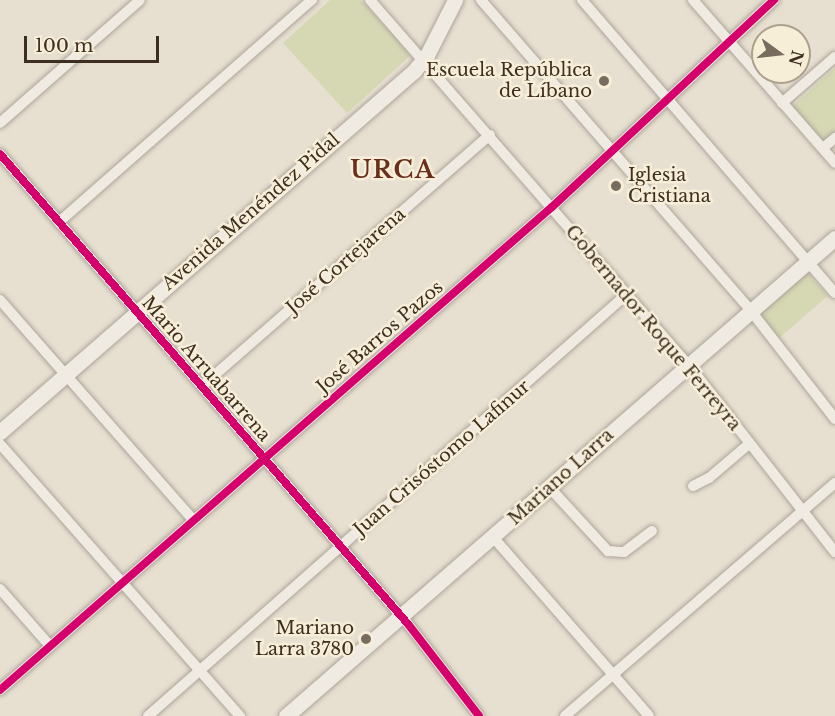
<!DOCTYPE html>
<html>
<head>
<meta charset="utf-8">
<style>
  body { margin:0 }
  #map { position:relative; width:835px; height:716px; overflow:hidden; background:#e7e0d1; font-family:"Libre Baskerville",serif }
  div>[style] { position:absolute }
  .green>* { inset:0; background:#d6d7b3; transform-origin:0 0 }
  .roads { filter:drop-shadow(0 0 2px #ada599) drop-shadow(0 0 2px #ada599) }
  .minor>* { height:10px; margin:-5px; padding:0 5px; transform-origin:5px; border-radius:5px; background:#efebe3 }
  .secondary>* { height:15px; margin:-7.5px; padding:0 7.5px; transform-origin:7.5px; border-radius:7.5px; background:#efebe3 }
  .cycleway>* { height:8px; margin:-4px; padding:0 4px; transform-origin:4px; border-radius:4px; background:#d6006c }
  .dots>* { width:16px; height:16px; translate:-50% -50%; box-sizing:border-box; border:3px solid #f7eed8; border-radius:50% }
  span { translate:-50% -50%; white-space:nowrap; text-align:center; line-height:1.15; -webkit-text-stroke:5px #f7eed8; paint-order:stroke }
  .poi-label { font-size:18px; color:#3d2e20 }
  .right { translate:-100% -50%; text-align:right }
  .left { translate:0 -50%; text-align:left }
  .street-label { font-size:18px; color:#3d2e20 }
  .district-label { font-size:24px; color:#6b2e1e; font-weight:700; letter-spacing:1.5px }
  .north { position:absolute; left:751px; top:24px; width:60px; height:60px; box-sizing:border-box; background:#f7eed8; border:2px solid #ada18e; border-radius:50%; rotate:105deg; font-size:16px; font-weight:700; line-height:24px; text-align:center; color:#3d2e20 }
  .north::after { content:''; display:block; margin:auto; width:21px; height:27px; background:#786c5e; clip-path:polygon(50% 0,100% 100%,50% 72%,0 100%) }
  .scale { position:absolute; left:24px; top:36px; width:135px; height:27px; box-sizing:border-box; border:3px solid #3d2e20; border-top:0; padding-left:8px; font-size:18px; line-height:21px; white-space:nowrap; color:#3d2e20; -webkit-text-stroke:4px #f7eed8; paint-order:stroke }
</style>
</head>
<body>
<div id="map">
  <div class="green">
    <i style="clip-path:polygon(330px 0,361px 0,411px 55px,347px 113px,283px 43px)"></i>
    <i style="clip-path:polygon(835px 68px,835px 131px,824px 142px,792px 107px)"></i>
    <i style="left:806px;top:271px;width:33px;height:64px;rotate:49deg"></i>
  </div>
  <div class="roads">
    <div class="minor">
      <i style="left:370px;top:0;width:483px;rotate:48.9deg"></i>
      <i style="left:688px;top:364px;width:239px;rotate:52deg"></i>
      <i style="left:481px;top:0;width:412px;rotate:49deg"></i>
      <i style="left:751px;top:311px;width:137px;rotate:52.1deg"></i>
      <i style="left:582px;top:0;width:387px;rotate:49.2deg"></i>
      <i style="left:693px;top:0;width:216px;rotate:48.9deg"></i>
      <i style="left:782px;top:103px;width:70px;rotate:-41deg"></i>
      <i style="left:0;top:123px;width:186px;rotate:-41.3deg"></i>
      <i style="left:823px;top:148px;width:16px;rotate:-40deg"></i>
      <i style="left:0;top:154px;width:622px;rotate:49.04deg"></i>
      <i style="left:408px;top:624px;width:116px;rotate:52.3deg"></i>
      <i style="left:59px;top:222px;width:337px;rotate:-41.3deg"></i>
      <i style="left:0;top:300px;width:293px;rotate:48.7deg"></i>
      <i style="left:202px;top:386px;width:382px;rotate:-41.1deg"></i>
      <i style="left:0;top:444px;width:363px;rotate:48.6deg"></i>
      <i style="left:693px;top:486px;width:18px;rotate:-27deg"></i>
      <i style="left:709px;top:478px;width:52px;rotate:-40.4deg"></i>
      <i style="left:550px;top:488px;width:86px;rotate:47.4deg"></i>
      <i style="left:608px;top:551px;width:16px;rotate:4deg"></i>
      <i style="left:624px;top:552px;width:35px;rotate:-37deg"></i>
      <i style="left:493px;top:537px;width:237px;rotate:48.9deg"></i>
      <i style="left:0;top:589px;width:76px;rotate:48.7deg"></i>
      <i style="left:0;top:690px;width:733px;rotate:-41.19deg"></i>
      <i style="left:552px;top:207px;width:304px;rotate:-43deg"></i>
      <i style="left:148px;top:716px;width:638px;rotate:-41.38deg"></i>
      <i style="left:565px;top:716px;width:357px;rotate:-40.8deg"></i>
    </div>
    <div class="secondary">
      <i style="left:0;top:432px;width:549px;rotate:-41.09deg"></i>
      <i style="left:414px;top:71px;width:21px;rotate:-51deg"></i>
      <i style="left:427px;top:55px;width:62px;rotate:-63deg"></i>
      <i style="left:286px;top:716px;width:728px;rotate:-41.05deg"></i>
    </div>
  </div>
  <div class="cycleway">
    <i style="left:0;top:154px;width:622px;rotate:49.04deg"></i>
    <i style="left:408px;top:624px;width:116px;rotate:52.3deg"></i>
    <i style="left:0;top:690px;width:733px;rotate:-41.19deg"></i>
    <i style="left:552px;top:207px;width:304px;rotate:-43deg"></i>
  </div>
  <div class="dots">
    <i style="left:604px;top:81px;background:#786c5e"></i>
    <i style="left:616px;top:186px;background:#786c5e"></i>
    <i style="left:366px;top:639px;background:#786c5e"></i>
  </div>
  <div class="poi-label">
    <span class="right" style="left:592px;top:81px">Escuela República<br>de Líbano</span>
    <span class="left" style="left:628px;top:186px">Iglesia<br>Cristiana</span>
    <span class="right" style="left:354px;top:639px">Mariano<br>Larra 3780</span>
  </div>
  <div class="street-label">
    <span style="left:251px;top:212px;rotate:-41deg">Avenida Menéndez Pidal</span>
    <span style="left:346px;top:261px;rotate:-41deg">José Cortejarena</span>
    <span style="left:653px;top:328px;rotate:50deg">Gobernador Roque Ferreyra</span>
    <span style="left:380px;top:337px;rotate:-41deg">José Barros Pazos</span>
    <span style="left:206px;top:369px;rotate:49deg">Mario Arruabarrena</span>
    <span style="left:442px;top:458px;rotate:-41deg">Juan Crisóstomo Lafinur</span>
    <span style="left:561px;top:477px;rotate:-42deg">Mariano Larra</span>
  </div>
  <div class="district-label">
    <span style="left:393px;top:170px">URCA</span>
  </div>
  <div class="north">N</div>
  <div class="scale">100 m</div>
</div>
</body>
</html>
